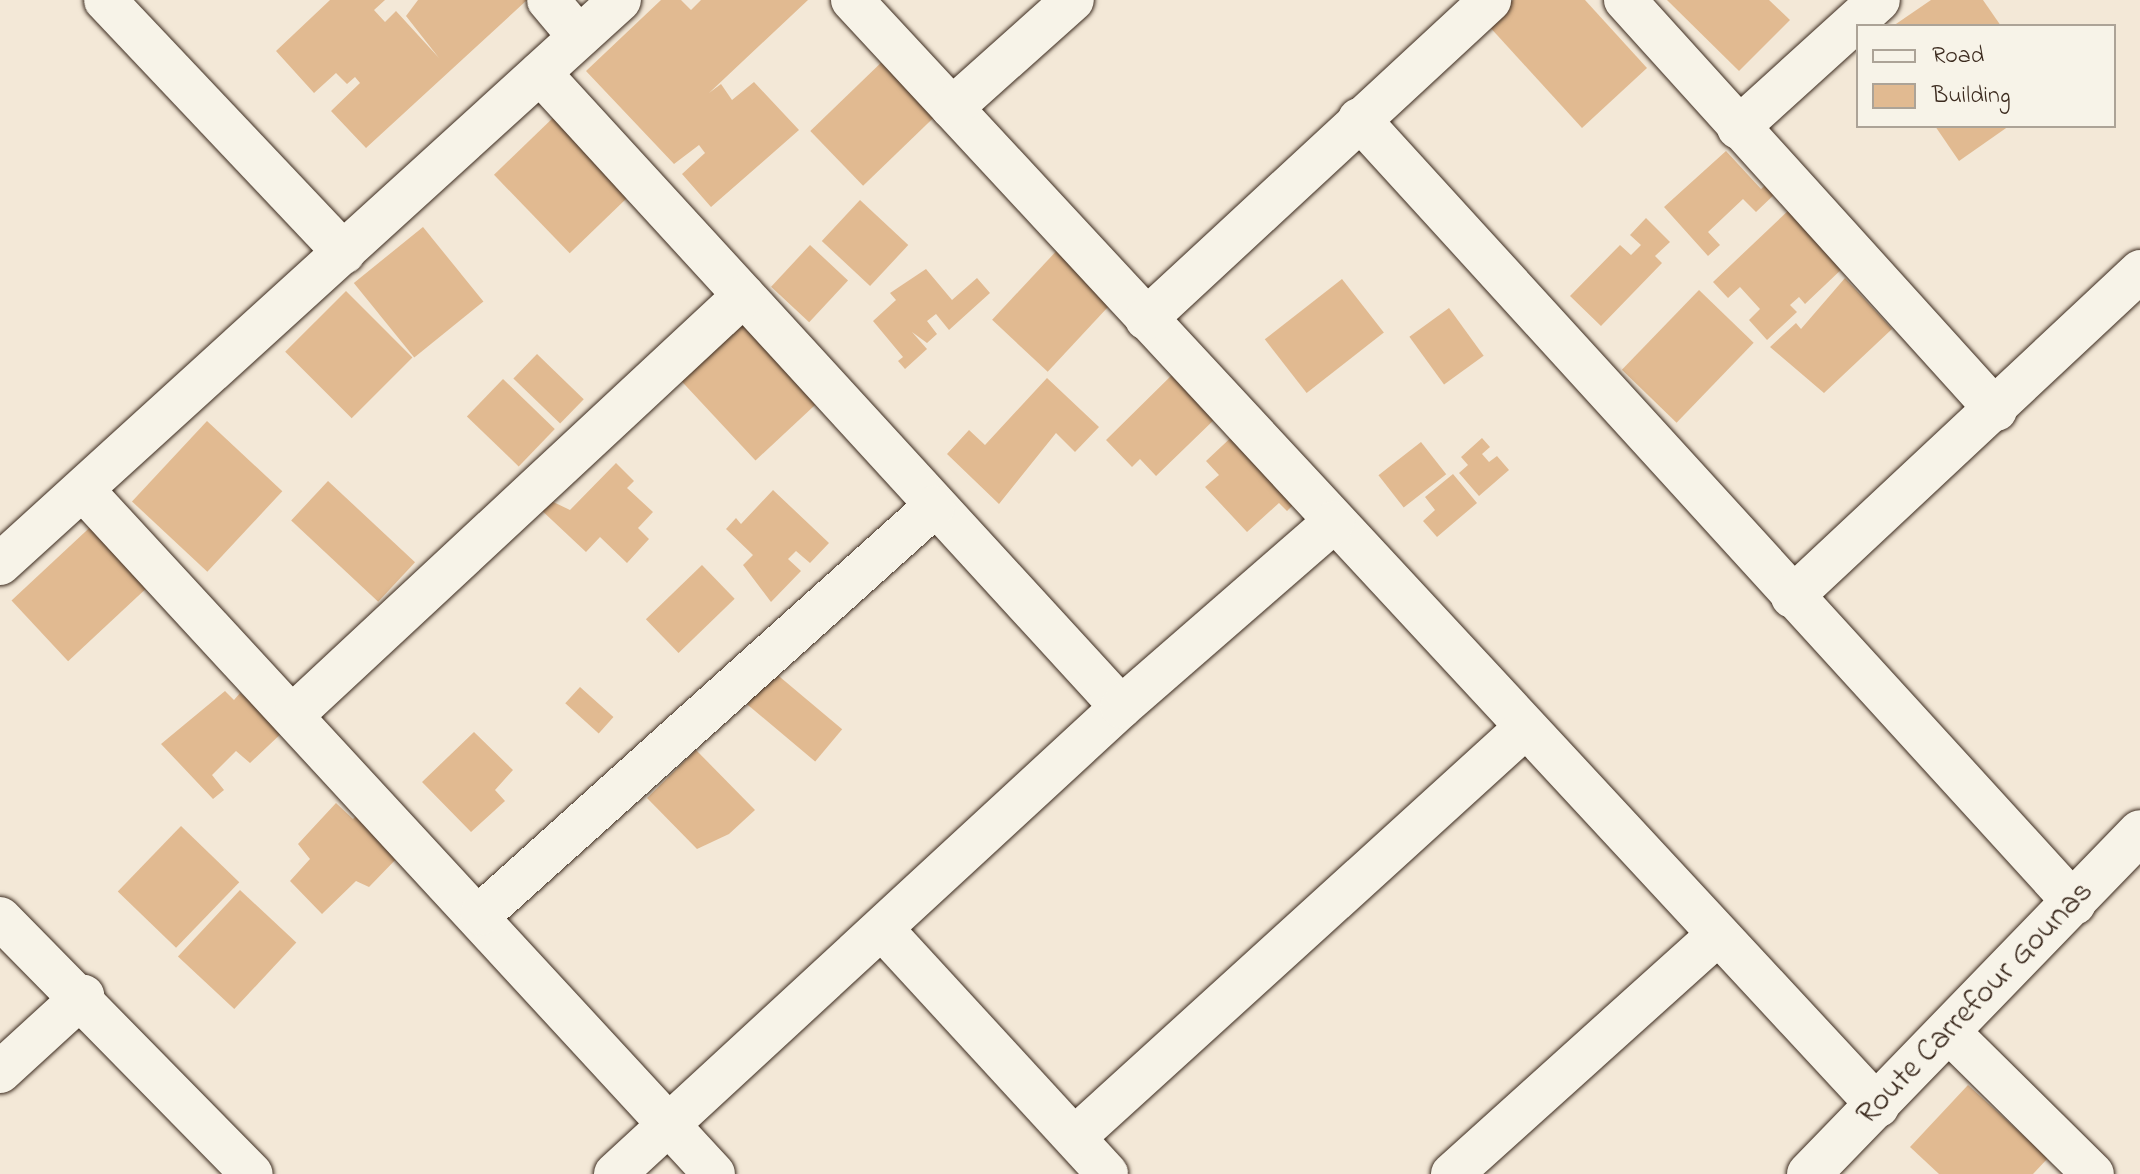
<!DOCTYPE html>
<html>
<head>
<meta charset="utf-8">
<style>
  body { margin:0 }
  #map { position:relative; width:2140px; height:1174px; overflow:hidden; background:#f3e8d7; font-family:"Indie Flower",sans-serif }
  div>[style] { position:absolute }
  .building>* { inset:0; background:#e1ba91; transform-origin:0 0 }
  .roads { filter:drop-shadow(0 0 2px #3b2a1e) drop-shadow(0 0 2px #3b2a1e) }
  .minor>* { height:42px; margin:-21px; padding:0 21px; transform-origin:21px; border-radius:21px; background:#f7f3e8 }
  .secondary>* { height:44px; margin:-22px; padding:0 22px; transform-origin:22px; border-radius:22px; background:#f7f3e8 }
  span { translate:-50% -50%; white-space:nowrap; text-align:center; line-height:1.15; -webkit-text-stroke:6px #f7f3e8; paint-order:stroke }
  .street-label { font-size:32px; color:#3b2a1e }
  .legend { position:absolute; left:1856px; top:24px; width:260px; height:104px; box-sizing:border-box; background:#f7f3e8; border:2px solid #aca397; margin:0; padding:10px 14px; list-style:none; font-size:24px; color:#3b2a1e }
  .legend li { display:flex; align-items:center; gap:16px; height:40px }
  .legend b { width:40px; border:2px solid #aca397 }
</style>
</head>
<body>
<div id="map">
  <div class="building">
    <i style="clip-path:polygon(330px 0,385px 0,374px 10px,385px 22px,396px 11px,439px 58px,406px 16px,418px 0,527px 0,366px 148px,331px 111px,360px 83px,355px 77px,347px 84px,336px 73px,314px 93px,276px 51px)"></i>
    <i style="clip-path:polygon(661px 0,681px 0,691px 10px,701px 0,808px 0,709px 93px,721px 84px,732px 100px,754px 82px,799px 130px,711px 207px,682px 174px,705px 153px,699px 145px,674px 164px,586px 71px)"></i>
    <i style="clip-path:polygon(1513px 0,1585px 0,1647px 68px,1582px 128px,1487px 24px)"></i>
    <i style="clip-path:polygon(1667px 0,1769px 0,1790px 20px,1739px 71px)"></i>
    <i style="clip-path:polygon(1931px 0,1983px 0,2001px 26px,1893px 26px)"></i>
    <i style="left:888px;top:56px;width:76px;height:108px;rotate:46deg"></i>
    <i style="left:558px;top:113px;width:109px;height:89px;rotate:46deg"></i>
    <i style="clip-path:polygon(1935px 126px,2009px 126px,1959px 161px)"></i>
    <i style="clip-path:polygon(1726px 151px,1761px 189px,1771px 180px,1779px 190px,1756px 212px,1743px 199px,1708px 232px,1720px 245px,1708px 256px,1664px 207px)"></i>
    <i style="left:860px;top:200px;width:66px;height:56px;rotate:43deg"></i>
    <i style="clip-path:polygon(1791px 208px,1845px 266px,1805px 304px,1799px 297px,1790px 305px,1797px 312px,1767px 340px,1749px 320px,1760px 309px,1740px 287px,1728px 298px,1713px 282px)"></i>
    <i style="clip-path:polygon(1646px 218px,1670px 242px,1655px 256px,1662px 263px,1601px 326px,1570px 296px,1620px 245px,1631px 255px,1641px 245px,1630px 235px)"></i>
    <i style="left:423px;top:227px;width:96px;height:89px;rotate:51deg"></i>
    <i style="left:810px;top:245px;width:52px;height:57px;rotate:43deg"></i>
    <i style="left:1061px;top:246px;width:76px;height:101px;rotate:43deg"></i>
    <i style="clip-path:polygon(926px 269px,952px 300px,977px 278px,990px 293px,949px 330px,936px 314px,927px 321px,937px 334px,927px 343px,912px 332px,927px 349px,905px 369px,898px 361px,903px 357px,873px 321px,896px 300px,890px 293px)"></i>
    <i style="clip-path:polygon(1845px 278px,1892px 329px,1824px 393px,1770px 347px,1796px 323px,1801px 329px)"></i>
    <i style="left:1342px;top:279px;width:68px;height:98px;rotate:52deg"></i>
    <i style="left:1699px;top:290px;width:76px;height:111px;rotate:44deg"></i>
    <i style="left:346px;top:291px;width:94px;height:86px;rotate:45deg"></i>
    <i style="left:1449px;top:308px;width:59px;height:49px;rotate:54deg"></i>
    <i style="left:747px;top:318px;width:110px;height:91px;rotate:47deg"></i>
    <i style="left:537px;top:354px;width:65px;height:34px;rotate:44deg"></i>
    <i style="clip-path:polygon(1179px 368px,1219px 415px,1156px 476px,1140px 459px,1132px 467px,1106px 440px)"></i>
    <i style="clip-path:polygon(1047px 378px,1099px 427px,1075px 452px,1056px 433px,999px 504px,947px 454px,969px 430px,985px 445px)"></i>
    <i style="left:503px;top:379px;width:72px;height:52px;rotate:44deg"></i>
    <i style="left:207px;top:421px;width:103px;height:110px;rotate:43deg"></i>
    <i style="clip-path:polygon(1239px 430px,1300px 498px,1287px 511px,1279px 503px,1247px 532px,1205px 487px,1219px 475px,1206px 461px)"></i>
    <i style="clip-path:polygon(1482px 438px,1490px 447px,1482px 454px,1489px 462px,1497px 456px,1509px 470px,1479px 496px,1459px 473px,1468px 465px,1461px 457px)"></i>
    <i style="left:1421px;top:442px;width:41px;height:54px;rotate:52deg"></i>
    <i style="clip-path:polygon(616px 463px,634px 481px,627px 488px,653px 512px,638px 528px,649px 539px,627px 563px,600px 537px,586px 552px,537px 506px,545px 498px,570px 510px)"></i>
    <i style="clip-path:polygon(1453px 474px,1477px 503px,1437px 537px,1423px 521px,1435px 510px,1425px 497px)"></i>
    <i style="left:328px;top:481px;width:119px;height:54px;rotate:43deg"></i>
    <i style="clip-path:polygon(773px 490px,829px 543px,810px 563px,796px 551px,788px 559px,801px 571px,771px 602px,743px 565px,753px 555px,726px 529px,736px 518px,741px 524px)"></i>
    <i style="left:100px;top:518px;width:83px;height:121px;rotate:47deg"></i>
    <i style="left:702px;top:565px;width:47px;height:78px;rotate:46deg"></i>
    <i style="left:774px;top:672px;width:89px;height:42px;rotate:40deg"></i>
    <i style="left:580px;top:687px;width:45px;height:22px;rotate:42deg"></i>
    <i style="clip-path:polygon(225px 691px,234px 700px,240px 693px,286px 729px,250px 763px,236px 751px,212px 775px,224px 790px,213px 799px,161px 744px)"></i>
    <i style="clip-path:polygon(474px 732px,513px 770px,495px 790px,505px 801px,471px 832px,422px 782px)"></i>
    <i style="clip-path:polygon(696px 750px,755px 810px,729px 834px,697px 849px,647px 798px)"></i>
    <i style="clip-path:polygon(336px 803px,353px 819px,361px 811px,401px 854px,369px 887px,356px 881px,322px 914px,290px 881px,310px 859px,298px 844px)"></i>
    <i style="left:181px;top:826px;width:81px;height:91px;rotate:44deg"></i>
    <i style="left:240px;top:890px;width:77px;height:91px;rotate:43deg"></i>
    <i style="clip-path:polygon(1968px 1085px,2048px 1158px,2033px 1174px,1939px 1174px,1910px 1147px)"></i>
  </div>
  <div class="roads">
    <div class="minor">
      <i style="left:105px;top:0;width:348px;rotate:46.6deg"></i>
      <i style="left:548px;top:0;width:48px;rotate:50deg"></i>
      <i style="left:852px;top:0;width:1509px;rotate:47.15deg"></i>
      <i style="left:1625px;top:0;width:553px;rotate:47.86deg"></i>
      <i style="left:540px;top:73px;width:860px;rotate:47.5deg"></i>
      <i style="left:952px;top:108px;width:162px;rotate:-41.8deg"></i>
      <i style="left:1359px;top:119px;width:1062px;rotate:47.63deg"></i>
      <i style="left:1738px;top:128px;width:190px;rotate:-42.2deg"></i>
      <i style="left:1146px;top:319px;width:469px;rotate:-42.8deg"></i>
      <i style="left:84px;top:491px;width:929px;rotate:47.31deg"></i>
      <i style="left:0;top:564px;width:838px;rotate:-42.29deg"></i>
      <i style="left:1792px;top:597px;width:477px;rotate:-43.1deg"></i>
      <i style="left:295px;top:713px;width:613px;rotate:-42.95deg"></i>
      <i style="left:481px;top:914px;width:609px;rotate:-41.94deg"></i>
      <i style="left:0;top:918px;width:359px;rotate:45.5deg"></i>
      <i style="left:883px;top:930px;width:331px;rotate:47.4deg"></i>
      <i style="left:1949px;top:1032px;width:202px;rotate:44.6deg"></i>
      <i style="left:0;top:1072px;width:113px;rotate:-42.5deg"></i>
      <i style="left:1075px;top:1137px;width:608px;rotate:-42.27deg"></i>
      <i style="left:615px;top:1174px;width:689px;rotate:-42.7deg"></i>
      <i style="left:1121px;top:707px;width:282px;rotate:-41deg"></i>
      <i style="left:1452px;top:1174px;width:355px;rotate:-42deg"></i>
    </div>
    <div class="secondary">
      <i style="left:1809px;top:1174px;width:476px;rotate:-45.9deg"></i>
    </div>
  </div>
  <div class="street-label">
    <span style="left:1976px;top:1004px;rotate:-46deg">Route Carrefour Gounas</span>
  </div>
  <ul class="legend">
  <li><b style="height:10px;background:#f7f3e8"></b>Road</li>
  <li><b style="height:22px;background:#e1ba91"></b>Building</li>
  </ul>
</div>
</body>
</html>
